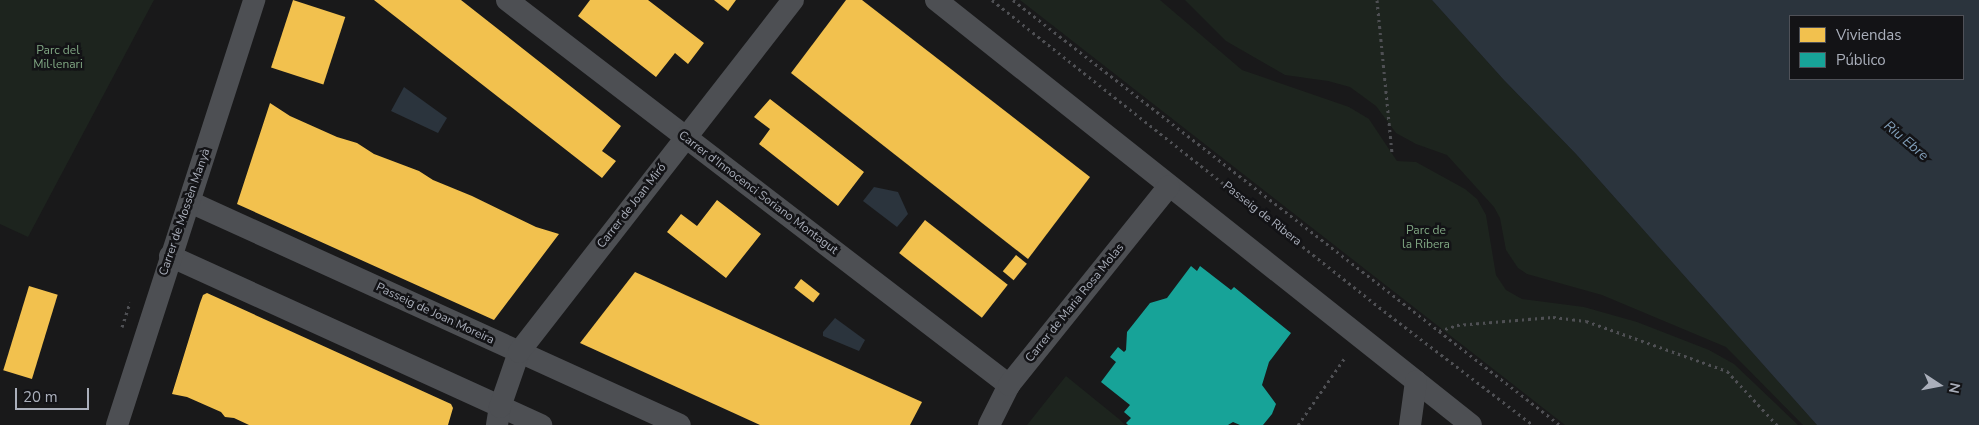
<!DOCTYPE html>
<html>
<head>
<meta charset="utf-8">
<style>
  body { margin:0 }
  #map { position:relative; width:1979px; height:425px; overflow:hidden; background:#19191a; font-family:"Nunito Sans",sans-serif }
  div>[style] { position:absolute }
  .green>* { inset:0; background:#1d241e }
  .water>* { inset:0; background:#2b343d }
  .homes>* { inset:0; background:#f2c14e; transform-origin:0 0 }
  .public>* { inset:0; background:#17a398 }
  .path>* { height:3px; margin-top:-1.5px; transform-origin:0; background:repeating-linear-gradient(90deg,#4f5054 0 2.5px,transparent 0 6.5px) }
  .street>* { height:22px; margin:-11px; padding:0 11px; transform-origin:11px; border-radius:11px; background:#4d4f53 }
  span { translate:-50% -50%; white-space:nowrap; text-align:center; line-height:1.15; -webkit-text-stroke:5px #131316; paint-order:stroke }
  .park-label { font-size:12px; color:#80a783 }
  .street-label { font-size:12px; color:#aaafbb }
  .water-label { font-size:14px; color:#809db7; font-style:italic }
  .legend { position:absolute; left:1789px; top:15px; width:175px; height:65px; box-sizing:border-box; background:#131316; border:1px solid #4f5158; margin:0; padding:6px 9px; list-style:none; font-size:15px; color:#aaafbb }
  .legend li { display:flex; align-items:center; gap:10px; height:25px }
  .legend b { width:25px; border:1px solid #4f5158 }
  .north { position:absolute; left:1914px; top:360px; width:50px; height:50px; -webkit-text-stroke:4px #131316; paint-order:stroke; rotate:101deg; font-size:14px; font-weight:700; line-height:20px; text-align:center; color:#aaafbb }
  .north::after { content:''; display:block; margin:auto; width:18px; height:22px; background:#aaafbb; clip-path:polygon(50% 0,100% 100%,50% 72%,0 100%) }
  .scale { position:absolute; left:15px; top:388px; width:74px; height:22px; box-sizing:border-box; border:2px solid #aaafbb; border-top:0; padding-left:6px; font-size:15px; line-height:18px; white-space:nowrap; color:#aaafbb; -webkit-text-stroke:4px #131316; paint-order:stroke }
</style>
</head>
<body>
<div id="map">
  <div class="green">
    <i style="clip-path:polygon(0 0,154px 0,28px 237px,0 224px)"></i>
    <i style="clip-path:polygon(1020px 0,1160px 0,1242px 70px,1349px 107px,1369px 119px,1397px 161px,1416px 162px,1465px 189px,1477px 199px,1486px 215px,1496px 275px,1506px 290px,1522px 299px,1584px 307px,1637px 322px,1709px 350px,1734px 364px,1798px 425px,1565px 425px)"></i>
    <i style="clip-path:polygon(1185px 0,1432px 0,1503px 79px,1576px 154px,1817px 425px,1803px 425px,1726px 347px,1602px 295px,1527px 274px,1518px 268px,1506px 250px,1500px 218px,1494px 207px,1447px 155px,1416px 144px,1396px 133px,1376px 106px,1350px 87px,1328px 81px,1285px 75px,1226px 41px)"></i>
    <i style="clip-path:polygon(1066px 376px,1119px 419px,1125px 425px,1027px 425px)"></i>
  </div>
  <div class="water">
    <i style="clip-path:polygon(evenodd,1432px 0,1979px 0,1979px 425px,1817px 425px,1576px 154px,1503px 79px,1432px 0,1790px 16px,1963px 16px,1963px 79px,1790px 79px,1790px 16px)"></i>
    <i style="clip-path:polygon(404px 87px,447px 118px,438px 133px,391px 111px)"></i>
    <i style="clip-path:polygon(874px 187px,898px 192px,908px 214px,897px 227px,863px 201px)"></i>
    <i style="clip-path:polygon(835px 318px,865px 340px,859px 351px,823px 336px,823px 332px)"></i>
  </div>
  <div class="homes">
    <i style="left:293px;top:0;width:55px;height:71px;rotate:18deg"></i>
    <i style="clip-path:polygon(374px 0,461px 0,621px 126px,602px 151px,616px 161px,602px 178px)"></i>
    <i style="clip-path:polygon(590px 0,648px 0,704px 43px,688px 64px,675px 53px,656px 77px,578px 16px)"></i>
    <i style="clip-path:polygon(714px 0,736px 0,728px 11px)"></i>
    <i style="clip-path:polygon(846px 0,862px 0,1090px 177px,1028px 259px,791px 73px)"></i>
    <i style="clip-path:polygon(770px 99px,864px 172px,838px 206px,759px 144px,770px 129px,754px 117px)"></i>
    <i style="clip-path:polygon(270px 103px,290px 116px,337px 137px,357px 143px,374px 154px,419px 171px,433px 180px,472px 196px,536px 227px,559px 234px,494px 320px,237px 204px)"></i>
    <i style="clip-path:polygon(717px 200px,761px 234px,726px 278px,667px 232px,681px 214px,697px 226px)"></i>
    <i style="left:925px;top:220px;width:105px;height:42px;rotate:38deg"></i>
    <i style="left:1016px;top:255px;width:14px;height:21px;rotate:39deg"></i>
    <i style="clip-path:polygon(635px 272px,922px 402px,910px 425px,760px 425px,580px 343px)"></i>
    <i style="left:801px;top:279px;width:24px;height:11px;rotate:38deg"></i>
    <i style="left:29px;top:286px;width:30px;height:88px;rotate:17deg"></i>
    <i style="clip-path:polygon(207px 293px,451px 404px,453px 408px,448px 425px,249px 425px,234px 418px,225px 417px,221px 412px,187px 397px,172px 394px,200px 303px,203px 295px)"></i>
  </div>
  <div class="public">
    <i style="clip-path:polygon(1191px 266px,1197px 271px,1200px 266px,1231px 290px,1234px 287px,1291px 333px,1269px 362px,1262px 385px,1276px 404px,1272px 414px,1263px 425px,1240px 425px,1233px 422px,1228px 425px,1128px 425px,1126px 423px,1131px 418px,1124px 412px,1130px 405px,1101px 382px,1116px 362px,1110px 357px,1118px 347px,1124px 352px,1126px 350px,1127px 332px,1150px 303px,1167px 298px)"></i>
  </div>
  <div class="path">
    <i style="left:992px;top:0;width:500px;rotate:38.43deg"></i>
    <i style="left:1384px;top:311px;width:188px;rotate:37.4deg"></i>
    <i style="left:1013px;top:0;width:693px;rotate:37.85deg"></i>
    <i style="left:1377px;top:0;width:155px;rotate:84.4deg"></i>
    <i style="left:122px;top:327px;width:26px;rotate:-72deg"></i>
    <i style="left:1439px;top:331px;width:19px;rotate:-18deg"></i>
    <i style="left:1457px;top:325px;width:96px;rotate:-4.8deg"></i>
    <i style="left:1553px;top:317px;width:33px;rotate:7deg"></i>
    <i style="left:1586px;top:321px;width:150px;rotate:19.5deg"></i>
    <i style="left:1727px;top:371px;width:74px;rotate:47.2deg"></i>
    <i style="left:1298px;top:425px;width:84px;rotate:-55.2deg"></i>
  </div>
  <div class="street">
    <i style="left:507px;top:0;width:633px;rotate:37.49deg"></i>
    <i style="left:936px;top:0;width:683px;rotate:38.46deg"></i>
    <i style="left:190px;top:202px;width:538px;rotate:24.47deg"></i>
    <i style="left:170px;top:256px;width:408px;rotate:24.5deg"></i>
    <i style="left:117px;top:425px;width:447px;rotate:-72.1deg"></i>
    <i style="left:497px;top:425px;width:18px;rotate:-81deg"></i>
    <i style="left:500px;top:407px;width:58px;rotate:-70.9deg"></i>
    <i style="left:519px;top:352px;width:446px;rotate:-52.1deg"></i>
    <i style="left:989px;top:425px;width:45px;rotate:-63.4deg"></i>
    <i style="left:1009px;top:385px;width:255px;rotate:-51.2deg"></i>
    <i style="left:1410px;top:425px;width:44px;rotate:-82.2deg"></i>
  </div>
  <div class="park-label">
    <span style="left:58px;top:58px">Parc del<br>Mil·lenari</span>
    <span style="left:1426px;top:238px">Parc de<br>la Ribera</span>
  </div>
  <div class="street-label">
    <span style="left:758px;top:193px;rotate:37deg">Carrer d'Innocenci Soriano Montagut</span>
    <span style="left:632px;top:206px;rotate:-52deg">Carrer de Joan Miró</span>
    <span style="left:185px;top:212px;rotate:-71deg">Carrer de Mossèn Manyà</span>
    <span style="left:1262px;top:214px;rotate:38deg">Passeig de Ribera</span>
    <span style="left:1075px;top:303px;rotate:-51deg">Carrer de Maria Rosa Molas</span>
    <span style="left:435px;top:314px;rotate:25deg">Passeig de Joan Moreira</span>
  </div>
  <div class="water-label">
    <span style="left:1906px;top:141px;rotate:40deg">Riu Ebre</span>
  </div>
  <ul class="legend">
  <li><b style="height:14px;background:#f2c14e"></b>Viviendas</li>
  <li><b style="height:14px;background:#17a398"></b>Público</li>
  </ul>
  <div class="north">N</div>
  <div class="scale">20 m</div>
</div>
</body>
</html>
